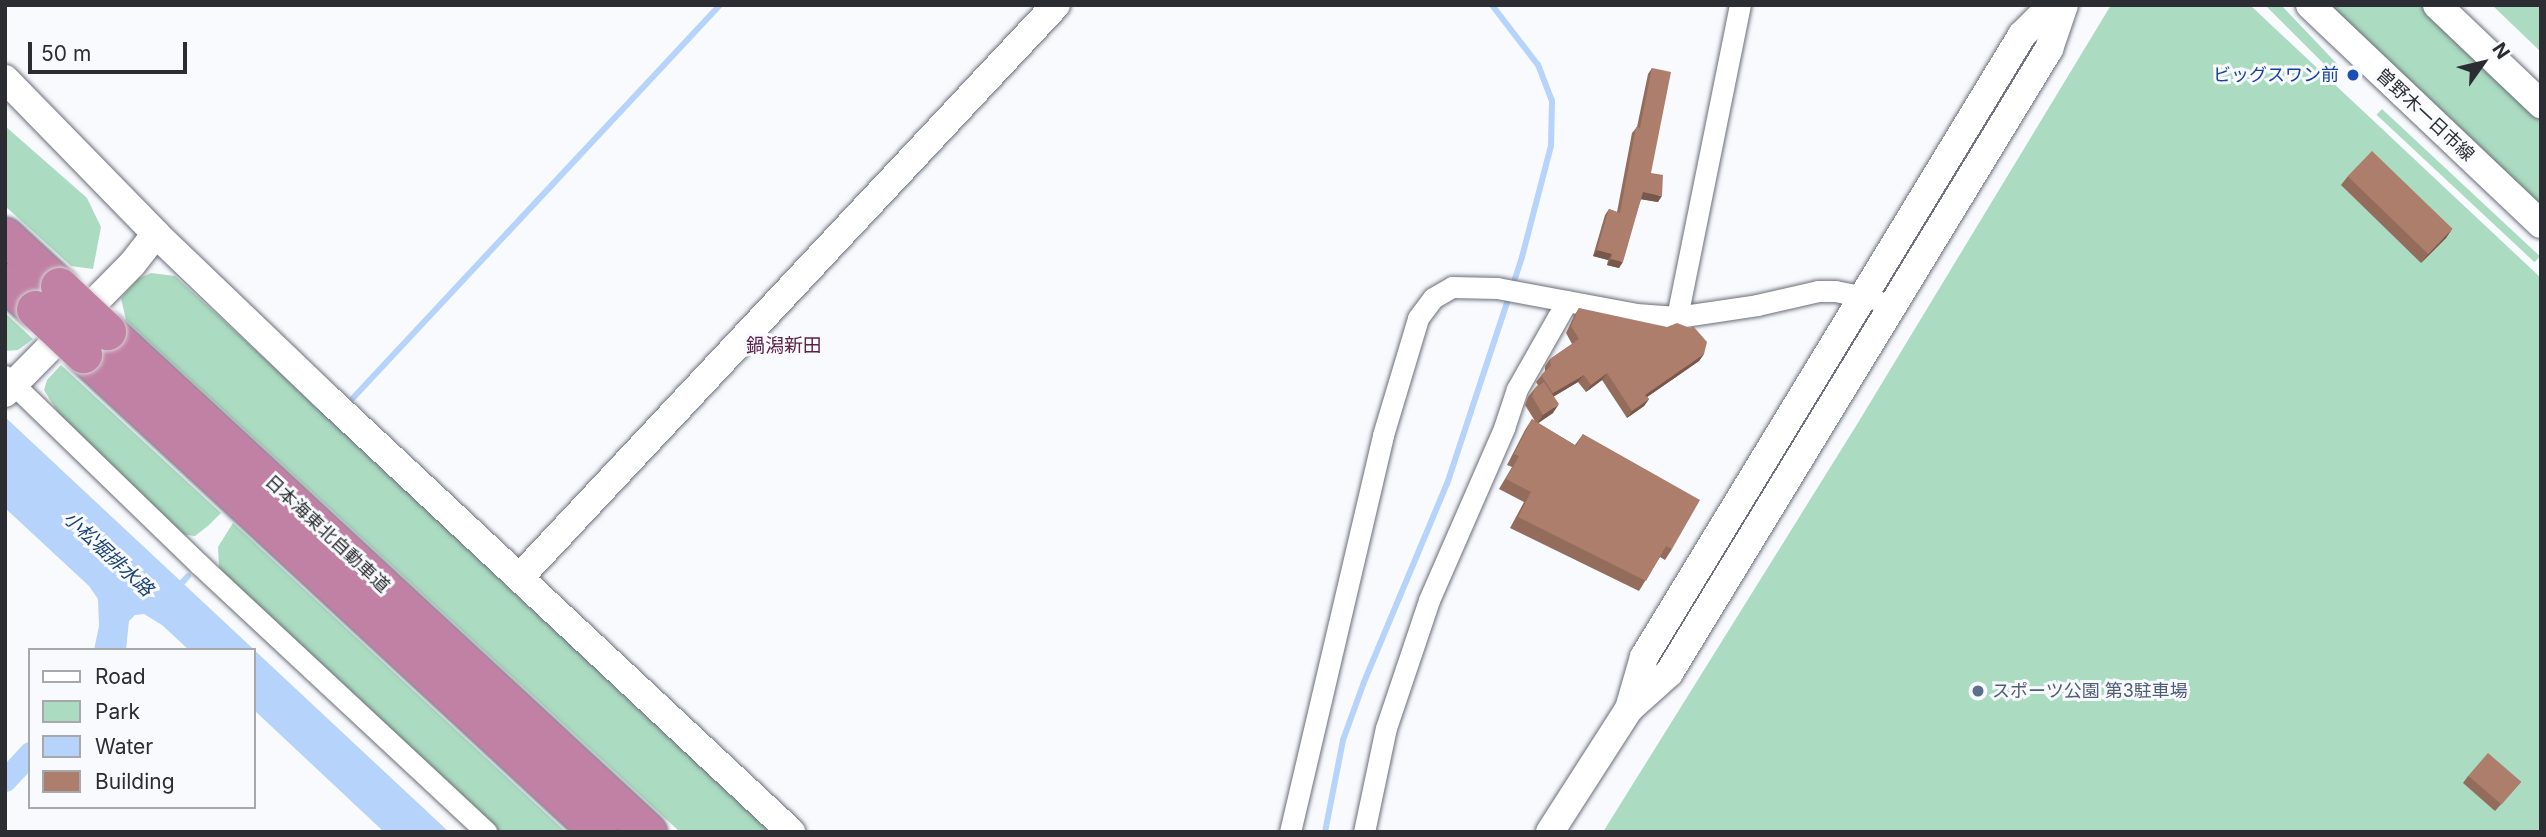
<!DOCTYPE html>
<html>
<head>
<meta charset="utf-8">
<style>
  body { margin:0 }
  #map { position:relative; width:2546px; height:837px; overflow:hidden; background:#f8fafe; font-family:Inter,"Noto Sans JP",sans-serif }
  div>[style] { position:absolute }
  .green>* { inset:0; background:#abdbc1; transform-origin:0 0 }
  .water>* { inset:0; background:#b5d3fb }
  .stream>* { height:6px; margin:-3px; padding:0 3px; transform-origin:3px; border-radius:3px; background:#b5d3fb }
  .canal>* { height:23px; margin:-11.5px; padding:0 11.5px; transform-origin:11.5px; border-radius:11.5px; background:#b5d3fb }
  .roads { filter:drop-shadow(0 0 2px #6a6e78) drop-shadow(0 0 2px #6a6e78) }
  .street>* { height:21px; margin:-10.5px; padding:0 10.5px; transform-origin:10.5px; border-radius:10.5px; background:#fff }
  .secondary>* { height:28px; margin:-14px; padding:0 14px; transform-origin:14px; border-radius:14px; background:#fff }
  .highway>* { height:37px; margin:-18.5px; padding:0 18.5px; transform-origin:18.5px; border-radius:18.5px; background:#c081a5 }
  .bridges { filter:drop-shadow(0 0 2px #d5d5d6) drop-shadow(0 0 2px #d5d5d6) }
  .highway-bridge>* { height:37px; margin:-18.5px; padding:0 18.5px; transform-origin:18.5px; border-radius:18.5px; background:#c081a5 }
  .wall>* { inset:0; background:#946c5c }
  .shaded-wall>* { inset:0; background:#78584b }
  .building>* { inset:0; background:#ac7e6b; transform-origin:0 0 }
  .dots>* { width:19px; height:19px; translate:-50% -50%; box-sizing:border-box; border:4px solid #f8fafe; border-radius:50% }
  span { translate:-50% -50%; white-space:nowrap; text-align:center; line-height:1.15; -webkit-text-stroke:6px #f8fafe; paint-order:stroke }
  .transit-label { font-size:18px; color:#164399 }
  .right { translate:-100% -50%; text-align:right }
  .street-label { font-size:18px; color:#2c2d32 }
  .service-label { font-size:18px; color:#4e5e75 }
  .left { translate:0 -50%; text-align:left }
  .neighbourhood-label { font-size:19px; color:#5d224a }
  .water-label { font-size:19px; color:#1a4272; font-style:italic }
  .frame { position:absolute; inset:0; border:7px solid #2c2d32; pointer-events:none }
  .legend { position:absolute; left:28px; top:648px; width:228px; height:161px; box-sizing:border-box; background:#f8fafe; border:2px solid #a6a8ac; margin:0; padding:9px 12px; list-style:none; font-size:21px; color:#2c2d32 }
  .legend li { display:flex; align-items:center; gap:14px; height:35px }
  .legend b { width:35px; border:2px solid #a6a8ac }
  .north { position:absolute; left:2448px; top:28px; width:70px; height:70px; -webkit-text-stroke:5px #f8fafe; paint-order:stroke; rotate:56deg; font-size:19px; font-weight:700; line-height:28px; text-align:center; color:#2c2d32 }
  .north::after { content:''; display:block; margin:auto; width:24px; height:32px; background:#2c2d32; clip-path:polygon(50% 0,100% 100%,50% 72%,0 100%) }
  .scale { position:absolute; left:28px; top:42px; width:159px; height:32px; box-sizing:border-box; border:4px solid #2c2d32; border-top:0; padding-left:9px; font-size:21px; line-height:24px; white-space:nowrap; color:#2c2d32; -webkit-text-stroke:5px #f8fafe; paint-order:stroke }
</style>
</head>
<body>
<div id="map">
  <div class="green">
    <i style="clip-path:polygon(2111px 5px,2250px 5px,2541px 278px,2541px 832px,1603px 832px,1856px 426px)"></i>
    <i style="clip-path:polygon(2265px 5px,2281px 5px,2341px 68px,2337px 77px)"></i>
    <i style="clip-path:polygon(2332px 5px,2421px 5px,2541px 119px,2541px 209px,2354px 31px)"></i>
    <i style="clip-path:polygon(2492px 5px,2541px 5px,2541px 52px)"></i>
    <i style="left:2382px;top:109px;width:216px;height:8px;rotate:43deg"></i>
    <i style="clip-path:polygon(5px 126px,87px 198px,101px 227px,93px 269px,71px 266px,5px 206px)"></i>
    <i style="clip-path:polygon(151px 273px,175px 276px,778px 832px,680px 832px,126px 320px,121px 298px,138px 279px)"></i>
    <i style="clip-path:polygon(5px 313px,33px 339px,18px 350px,5px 351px)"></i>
    <i style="clip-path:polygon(61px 365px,221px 513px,209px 525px,195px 536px,180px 534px,59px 414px,44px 390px,47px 380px)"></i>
    <i style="clip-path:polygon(233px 523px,566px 832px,498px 832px,228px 580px,219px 567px,218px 547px)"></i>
  </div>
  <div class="water">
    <i style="clip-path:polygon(5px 417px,449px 832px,384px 832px,254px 710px,254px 650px,189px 650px,162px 625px,144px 614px,135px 615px,129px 621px,126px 650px,94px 650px,99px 626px,98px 599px,89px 586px,5px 508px)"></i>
  </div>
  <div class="stream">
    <i style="left:353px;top:398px;width:538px;rotate:-46.96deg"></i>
    <i style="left:180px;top:585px;width:12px;rotate:-48deg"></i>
    <i style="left:1325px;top:832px;width:94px;rotate:-78.9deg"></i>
    <i style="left:1343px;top:740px;width:62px;rotate:-70.1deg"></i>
    <i style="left:1364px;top:682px;width:215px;rotate:-67.3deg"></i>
    <i style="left:1447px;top:484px;width:239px;rotate:-71.7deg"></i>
    <i style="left:1522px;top:257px;width:115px;rotate:-75.4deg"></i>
    <i style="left:1551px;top:146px;width:45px;rotate:-88.7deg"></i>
    <i style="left:1552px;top:101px;width:39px;rotate:-111deg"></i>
    <i style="left:1538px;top:65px;width:76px;rotate:-127.5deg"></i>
  </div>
  <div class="canal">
    <i style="left:5px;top:780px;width:37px;rotate:-47deg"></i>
  </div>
  <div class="roads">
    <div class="street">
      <i style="left:1677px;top:317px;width:318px;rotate:-78.6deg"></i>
      <i style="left:5px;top:376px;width:270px;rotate:44.1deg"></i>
      <i style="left:199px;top:564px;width:393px;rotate:43deg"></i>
      <i style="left:1290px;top:832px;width:408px;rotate:-76.8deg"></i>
      <i style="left:1383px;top:435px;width:122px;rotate:-73.3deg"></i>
      <i style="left:1418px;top:318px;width:25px;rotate:-53deg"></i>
      <i style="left:1433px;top:298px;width:22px;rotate:-30deg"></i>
      <i style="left:1452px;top:287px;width:45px;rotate:1.3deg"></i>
      <i style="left:1497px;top:288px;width:141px;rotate:10.6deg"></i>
      <i style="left:1636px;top:314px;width:41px;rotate:4.2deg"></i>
      <i style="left:1677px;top:317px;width:81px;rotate:-8.5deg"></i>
      <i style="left:1757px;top:305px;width:63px;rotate:-12.9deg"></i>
      <i style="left:1818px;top:291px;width:17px"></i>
      <i style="left:1835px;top:291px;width:41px;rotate:11.3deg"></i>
      <i style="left:1364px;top:832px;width:106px;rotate:-78.1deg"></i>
      <i style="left:1386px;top:728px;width:135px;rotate:-71.4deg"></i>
      <i style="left:1429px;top:600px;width:188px;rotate:-66.4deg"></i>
      <i style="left:1504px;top:428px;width:41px;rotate:-71.6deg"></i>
      <i style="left:1517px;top:389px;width:101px;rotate:-60.4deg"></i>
    </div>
    <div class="secondary">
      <i style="left:2310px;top:5px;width:318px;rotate:43.5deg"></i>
      <i style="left:2437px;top:5px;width:144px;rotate:43.6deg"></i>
      <i style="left:5px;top:79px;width:216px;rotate:45.7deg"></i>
      <i style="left:156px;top:234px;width:236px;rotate:43.8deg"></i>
      <i style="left:326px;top:397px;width:637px;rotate:43.09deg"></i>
      <i style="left:5px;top:393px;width:182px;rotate:-45.4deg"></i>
      <i style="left:133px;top:263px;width:37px;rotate:-52deg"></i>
      <i style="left:519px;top:578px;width:785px;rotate:-46.86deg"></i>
      <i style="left:1629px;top:709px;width:54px;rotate:-73.9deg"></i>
      <i style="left:1644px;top:657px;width:728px;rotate:-58.71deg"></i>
      <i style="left:2022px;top:35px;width:42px;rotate:-45deg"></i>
      <i style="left:1550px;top:832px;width:146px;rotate:-57.3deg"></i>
      <i style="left:1629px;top:709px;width:54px;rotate:-42deg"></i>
      <i style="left:1669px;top:673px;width:731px;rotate:-58.66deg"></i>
      <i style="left:2049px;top:49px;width:46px;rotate:-71.2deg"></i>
    </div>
    <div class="highway">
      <i style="left:5px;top:236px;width:74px;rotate:42.8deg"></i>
      <i style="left:5px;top:282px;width:40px;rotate:42deg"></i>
      <i style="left:107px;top:331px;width:737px;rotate:42.8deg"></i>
      <i style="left:83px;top:354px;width:703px;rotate:42.81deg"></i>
    </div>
  </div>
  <div class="bridges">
    <div class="highway-bridge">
      <i style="left:59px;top:286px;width:66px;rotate:43.2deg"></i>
      <i style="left:35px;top:309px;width:66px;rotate:43.2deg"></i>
    </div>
  </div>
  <div class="wall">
    <i style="clip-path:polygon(1652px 68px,1651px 173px,1658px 202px,1641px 199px,1619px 268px,1607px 265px,1608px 260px,1593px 256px,1605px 215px,1609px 209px,1617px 212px,1632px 133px,1637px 127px,1648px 74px)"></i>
    <i style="clip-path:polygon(2348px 176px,2452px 229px,2446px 238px,2421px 263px,2341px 185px)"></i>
    <i style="clip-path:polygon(1579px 308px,1704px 354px,1699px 361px,1647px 397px,1649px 399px,1644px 406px,1627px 418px,1602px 380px,1586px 392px,1578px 382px,1554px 396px,1553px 413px,1538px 423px,1575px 445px,1583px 434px,1672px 549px,1665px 560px,1660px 557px,1639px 591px,1510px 528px,1524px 502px,1499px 489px,1512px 467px,1507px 465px,1525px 430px,1532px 419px,1535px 421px,1525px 405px,1528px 397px,1535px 388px,1538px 385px,1536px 382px,1545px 371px,1545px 366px,1550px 359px,1572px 344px,1566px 333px,1574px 316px)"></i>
    <i style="clip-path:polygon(2468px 776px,2521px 782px,2495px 811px,2463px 783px)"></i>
  </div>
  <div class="shaded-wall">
    <i style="clip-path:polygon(1643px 192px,1662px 196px,1658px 202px,1639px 199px)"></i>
    <i style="clip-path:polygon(2452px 229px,2446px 238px,2421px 263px,2428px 254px)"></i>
    <i style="clip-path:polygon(1597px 250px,1612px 254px,1608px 260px,1593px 256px)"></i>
    <i style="clip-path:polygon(1611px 259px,1623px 262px,1619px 268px,1607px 265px)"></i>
    <i style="clip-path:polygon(1704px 354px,1699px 361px,1640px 402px,1645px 395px)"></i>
    <i style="clip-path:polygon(1607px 373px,1602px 380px,1586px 392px,1591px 385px)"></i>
    <i style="clip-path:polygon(1584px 375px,1578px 382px,1548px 400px,1553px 393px)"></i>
    <i style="clip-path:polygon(1649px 399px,1644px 406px,1627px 418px,1632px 411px)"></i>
    <i style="clip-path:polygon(1559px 404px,1553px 413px,1537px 424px,1543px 415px)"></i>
  </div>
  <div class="building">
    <i style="clip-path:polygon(1652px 68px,1671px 72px,1651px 173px,1663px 175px,1662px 196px,1643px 192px,1623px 262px,1611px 259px,1612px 254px,1597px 250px,1609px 209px,1620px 213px,1636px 127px,1640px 128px)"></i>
    <i style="left:2372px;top:151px;width:112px;height:35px;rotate:44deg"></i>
    <i style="clip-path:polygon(1579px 308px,1667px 327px,1677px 323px,1690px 328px,1693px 326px,1707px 342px,1704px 354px,1645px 395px,1649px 399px,1632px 411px,1607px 373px,1591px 385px,1584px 375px,1553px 393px,1541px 375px,1551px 366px,1550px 359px,1579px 339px,1571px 326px)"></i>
    <i style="clip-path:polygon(1544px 382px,1559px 404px,1543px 415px,1532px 396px,1535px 388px)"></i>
    <i style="clip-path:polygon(1532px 419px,1576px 446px,1583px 434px,1700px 500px,1672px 549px,1666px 546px,1646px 581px,1518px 517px,1531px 492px,1506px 479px,1519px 456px,1514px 454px)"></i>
    <i style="left:2488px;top:753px;width:44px;height:30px;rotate:41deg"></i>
  </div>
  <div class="dots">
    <i style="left:2353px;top:75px;background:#1a4fb4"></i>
    <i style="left:1978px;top:691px;background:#5c6f8a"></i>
  </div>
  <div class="transit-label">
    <span class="right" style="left:2339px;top:75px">ビッグスワン前</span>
  </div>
  <div class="street-label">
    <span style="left:2425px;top:115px;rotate:43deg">曽野木一日市線</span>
    <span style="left:327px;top:534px;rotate:43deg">日本海東北自動車道</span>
  </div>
  <div class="service-label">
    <span class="left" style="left:1992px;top:691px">スポーツ公園 第3駐車場</span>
  </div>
  <div class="neighbourhood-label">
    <span style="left:784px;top:346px">鍋潟新田</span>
  </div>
  <div class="water-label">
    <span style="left:108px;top:554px;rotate:43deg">小松堀排水路</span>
  </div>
  <div class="frame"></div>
  <ul class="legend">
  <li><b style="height:9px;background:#fff"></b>Road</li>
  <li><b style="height:19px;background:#abdbc1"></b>Park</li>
  <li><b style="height:19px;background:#b5d3fb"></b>Water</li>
  <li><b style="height:19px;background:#ac7e6b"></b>Building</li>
  </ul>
  <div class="north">N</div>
  <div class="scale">50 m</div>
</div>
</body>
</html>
